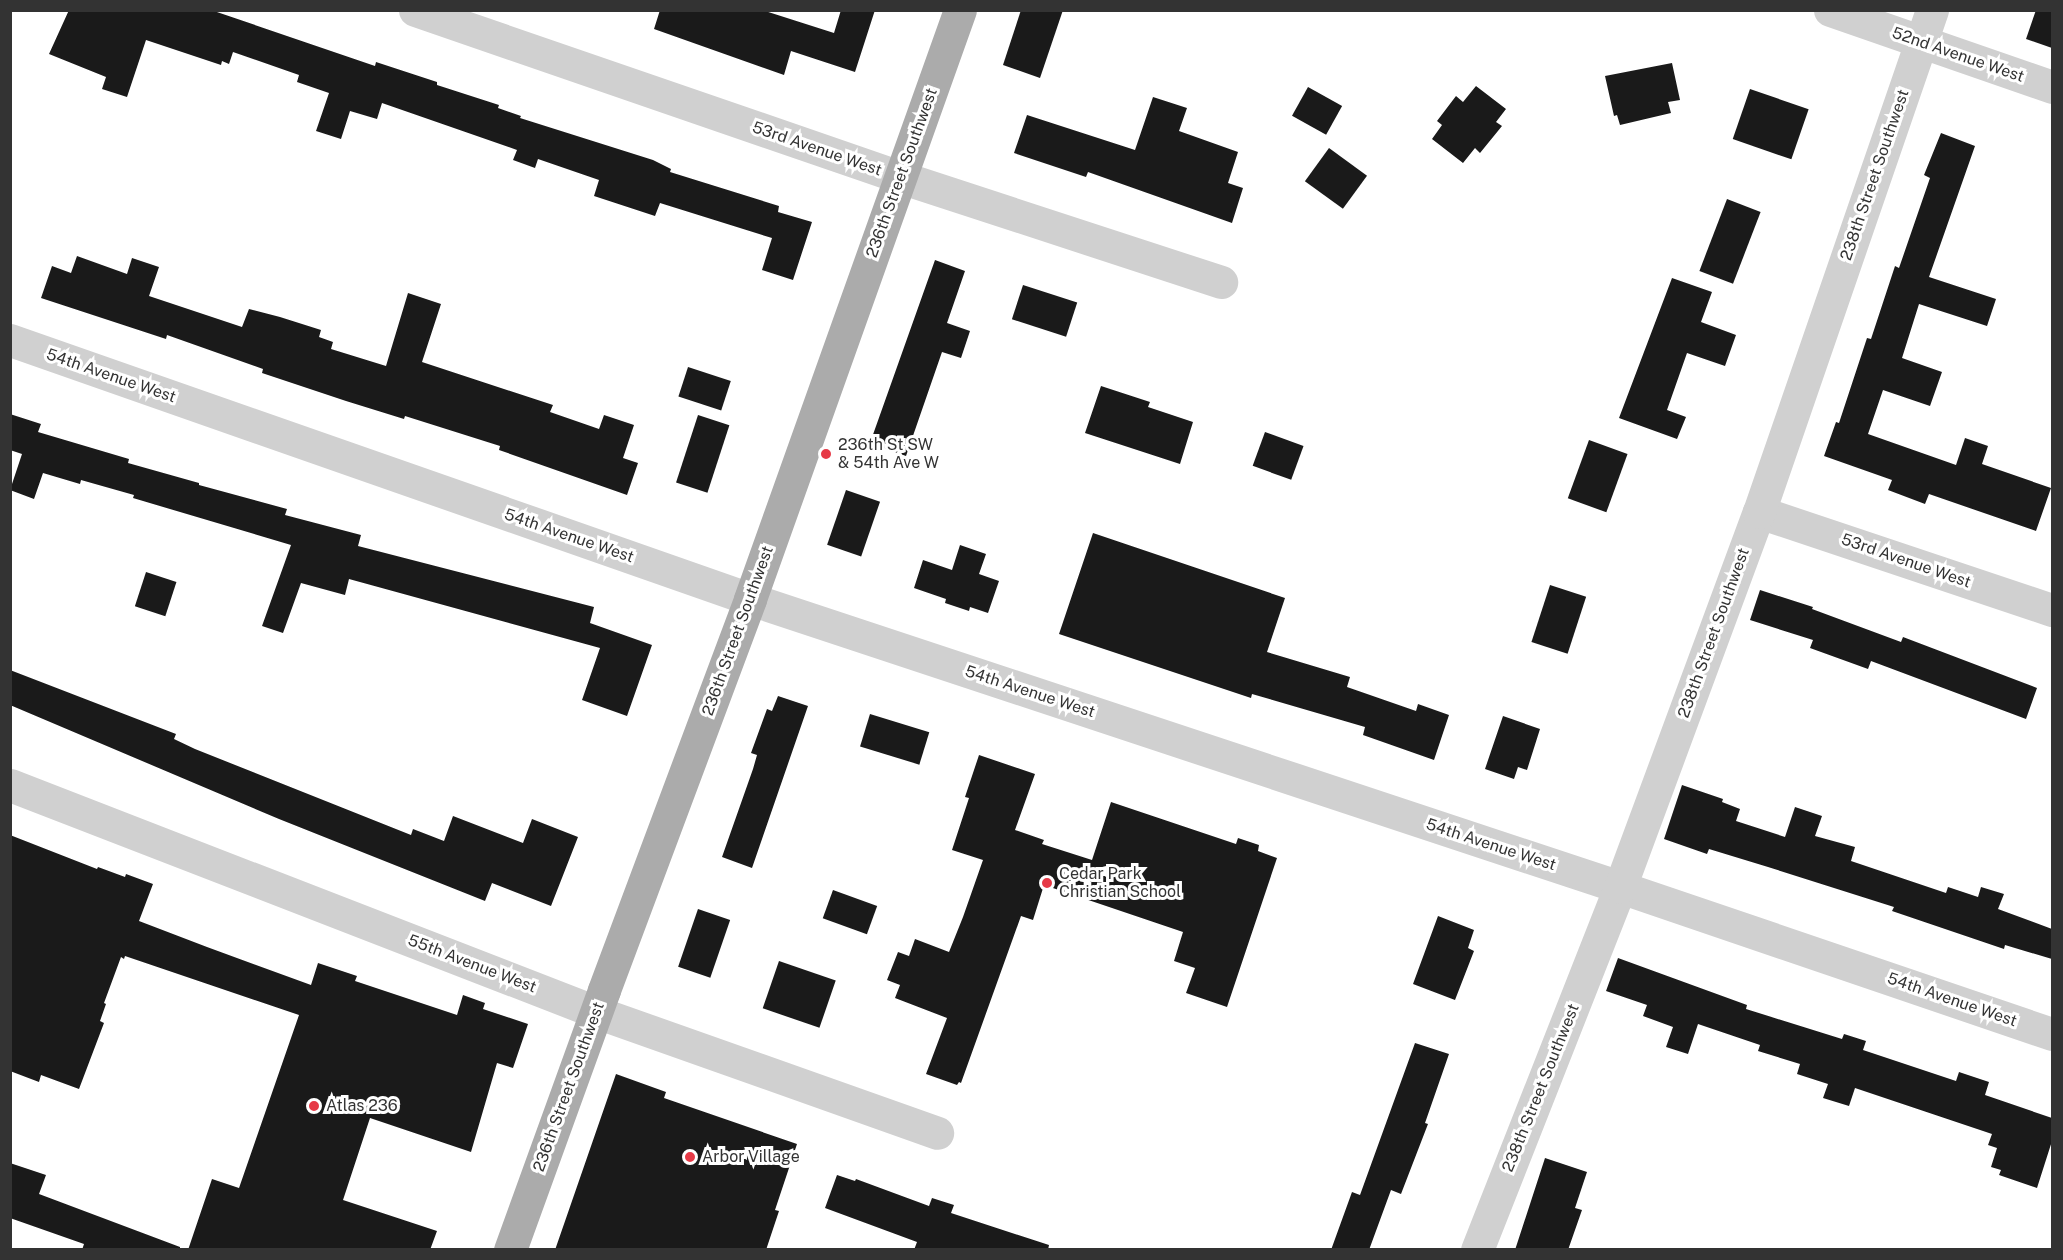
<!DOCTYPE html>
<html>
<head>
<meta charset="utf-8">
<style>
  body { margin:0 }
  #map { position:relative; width:2063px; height:1260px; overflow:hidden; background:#fff; font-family:"Public Sans",sans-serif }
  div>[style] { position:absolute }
  .building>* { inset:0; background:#1a1a1a; transform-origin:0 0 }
  .minor>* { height:33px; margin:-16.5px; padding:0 16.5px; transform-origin:16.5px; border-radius:16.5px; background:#d0d0d0 }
  .major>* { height:33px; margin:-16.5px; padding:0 16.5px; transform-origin:16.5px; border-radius:16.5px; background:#ababab }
  .dots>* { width:16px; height:16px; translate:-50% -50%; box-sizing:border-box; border:3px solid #fff; border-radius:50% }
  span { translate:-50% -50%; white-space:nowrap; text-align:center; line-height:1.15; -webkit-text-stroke:6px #fff; paint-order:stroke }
  .street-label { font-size:16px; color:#333 }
  .poi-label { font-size:16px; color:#333 }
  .left { translate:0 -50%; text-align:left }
  .frame { position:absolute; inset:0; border:12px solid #333; pointer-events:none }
</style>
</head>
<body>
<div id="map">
  <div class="building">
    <i style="clip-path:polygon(69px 10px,211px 10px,375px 66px,376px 62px,437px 82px,437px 85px,499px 105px,498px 108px,521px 116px,520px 118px,653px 160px,671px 169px,670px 172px,779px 206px,778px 212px,812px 222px,793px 280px,762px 270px,772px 238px,660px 203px,655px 216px,594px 196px,599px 180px,538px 159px,535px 168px,513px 160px,517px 150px,382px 103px,377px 119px,350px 111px,341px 139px,316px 131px,329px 93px,297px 82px,299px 75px,233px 52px,229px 64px,222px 61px,221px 65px,146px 40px,127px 97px,102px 89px,106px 77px,49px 54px)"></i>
    <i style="clip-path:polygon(660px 10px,762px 10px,834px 33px,841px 10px,875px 10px,855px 72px,791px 51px,784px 75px,654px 29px)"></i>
    <i style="clip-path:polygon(1021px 10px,1063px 10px,1040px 78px,1003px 65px)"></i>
    <i style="clip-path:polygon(2036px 10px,2052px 10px,2052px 48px,2026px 39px)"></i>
    <i style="clip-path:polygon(1672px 63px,1680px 100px,1668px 102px,1671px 113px,1620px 125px,1617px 115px,1614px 116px,1605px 76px)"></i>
    <i style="clip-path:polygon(1476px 86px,1506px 109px,1496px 122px,1502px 126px,1480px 153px,1475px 148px,1463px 163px,1432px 139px,1442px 125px,1437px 121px,1456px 96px,1463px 102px)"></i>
    <i style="left:1308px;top:87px;width:39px;height:33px;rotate:29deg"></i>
    <i style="left:1750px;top:89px;width:62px;height:53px;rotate:19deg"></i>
    <i style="clip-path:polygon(1153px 97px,1187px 108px,1179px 131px,1238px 152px,1228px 183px,1243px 188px,1232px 223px,1088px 172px,1086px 177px,1014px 153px,1027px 115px,1135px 150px)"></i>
    <i style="clip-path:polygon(1941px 133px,1975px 146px,1929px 277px,1996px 299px,1987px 326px,1919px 304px,1902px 358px,1942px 372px,1930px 406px,1883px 390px,1868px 434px,1956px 465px,1965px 438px,1988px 446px,1982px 464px,2051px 488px,2036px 531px,1929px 494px,1925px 504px,1888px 490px,1892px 480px,1824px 456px,1836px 422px,1839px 423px,1867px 338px,1871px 339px,1895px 266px,1899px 268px,1930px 178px,1924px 175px)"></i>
    <i style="left:1329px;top:148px;width:47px;height:41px;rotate:36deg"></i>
    <i style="left:1727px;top:199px;width:36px;height:77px;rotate:21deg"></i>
    <i style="clip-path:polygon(77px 256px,127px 274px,132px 258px,159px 267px,149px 296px,242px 327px,249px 309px,280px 317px,321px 330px,319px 337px,333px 342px,331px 349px,386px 366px,408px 293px,441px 304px,422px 362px,553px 405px,550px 412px,599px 429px,604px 415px,634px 425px,623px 458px,638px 463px,627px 495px,499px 450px,500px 446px,405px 416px,404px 419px,346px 401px,262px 373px,263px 369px,167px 335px,166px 339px,41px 298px,52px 266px,71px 273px)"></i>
    <i style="clip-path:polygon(935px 260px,965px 271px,947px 323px,970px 331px,961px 358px,942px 352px,906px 456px,870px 443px)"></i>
    <i style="clip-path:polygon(1672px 278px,1712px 292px,1701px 322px,1736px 335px,1725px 366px,1687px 353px,1667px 410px,1686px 417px,1677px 439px,1619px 418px)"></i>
    <i style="left:1023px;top:285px;width:57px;height:36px;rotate:18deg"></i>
    <i style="left:688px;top:367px;width:45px;height:31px;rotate:18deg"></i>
    <i style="clip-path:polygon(1101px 386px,1150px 402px,1148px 407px,1193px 422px,1180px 464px,1085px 433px)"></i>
    <i style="clip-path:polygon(10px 414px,41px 424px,38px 432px,129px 459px,128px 463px,199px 483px,199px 485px,287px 509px,285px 515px,361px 535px,358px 546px,594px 607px,590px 623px,652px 645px,627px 716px,582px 700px,600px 648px,349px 579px,345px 595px,301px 583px,283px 633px,262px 626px,291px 545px,133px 498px,134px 495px,81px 480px,80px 484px,43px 473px,34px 499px,10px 490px,22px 454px,10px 450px)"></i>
    <i style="left:698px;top:415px;width:33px;height:71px;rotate:18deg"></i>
    <i style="left:1265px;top:432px;width:41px;height:36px;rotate:20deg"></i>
    <i style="left:1589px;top:440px;width:41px;height:62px;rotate:20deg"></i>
    <i style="left:846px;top:490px;width:36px;height:58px;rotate:19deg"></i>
    <i style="clip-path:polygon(1093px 533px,1285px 598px,1267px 652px,1350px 677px,1347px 687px,1416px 711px,1418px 704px,1449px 715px,1434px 760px,1363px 735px,1365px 727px,1252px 694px,1251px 698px,1059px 634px)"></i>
    <i style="clip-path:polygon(960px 545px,986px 554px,979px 574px,999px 581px,988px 613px,970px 607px,969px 611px,945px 603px,946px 599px,914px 588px,923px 560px,952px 570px)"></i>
    <i style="left:146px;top:572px;width:32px;height:36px;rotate:18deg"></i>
    <i style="left:1550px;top:585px;width:38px;height:60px;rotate:18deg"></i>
    <i style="clip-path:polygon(1760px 590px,1813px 607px,1812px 609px,1901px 642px,1903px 637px,2037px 688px,2026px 719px,1871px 661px,1868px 669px,1810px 648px,1813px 640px,1750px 620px)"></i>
    <i style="clip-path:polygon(10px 670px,176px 734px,174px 739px,195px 749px,411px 835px,413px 829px,444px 841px,453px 816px,523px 843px,532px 819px,578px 837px,551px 906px,492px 883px,485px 901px,279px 819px,10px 705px)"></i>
    <i style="clip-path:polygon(778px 696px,808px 706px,752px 868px,722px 857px,753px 769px,757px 755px,751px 753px,767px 709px,772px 711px)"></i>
    <i style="left:870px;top:714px;width:62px;height:34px;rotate:17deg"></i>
    <i style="clip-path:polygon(1503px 716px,1540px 729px,1527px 770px,1518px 767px,1514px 779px,1485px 769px)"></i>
    <i style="clip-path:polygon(979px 755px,1035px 774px,1015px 830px,1044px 840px,1042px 844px,1092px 860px,1111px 802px,1236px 844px,1238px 838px,1259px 845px,1258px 851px,1277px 858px,1227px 1007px,1186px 993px,1195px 968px,1174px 961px,1183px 932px,1044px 885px,1033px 920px,1021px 916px,961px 1083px,959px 1082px,957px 1085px,926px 1074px,947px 1018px,895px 998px,900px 985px,887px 980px,898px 952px,909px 956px,915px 939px,949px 952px,963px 917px,983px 860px,952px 850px,969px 798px,965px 797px)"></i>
    <i style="clip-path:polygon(1682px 785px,1723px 799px,1722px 802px,1740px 809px,1736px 821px,1785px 837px,1795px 807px,1822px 816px,1815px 836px,1855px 847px,1851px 861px,1946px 893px,1948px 887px,1978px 897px,1981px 887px,2004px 894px,1998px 909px,2052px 929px,2052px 959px,2005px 945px,2004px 949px,1892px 911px,1894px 907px,1768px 867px,1709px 849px,1707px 854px,1664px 839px)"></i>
    <i style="clip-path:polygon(10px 835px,97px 869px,98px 867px,125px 877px,126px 874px,153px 884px,139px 921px,207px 947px,311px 985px,318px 963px,357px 976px,355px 981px,457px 1015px,463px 995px,485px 1003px,483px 1009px,528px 1024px,513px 1068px,497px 1063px,471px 1152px,370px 1118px,343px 1200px,437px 1231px,430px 1250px,188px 1250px,212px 1179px,239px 1188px,299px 1015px,125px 956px,124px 959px,121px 957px,104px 1003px,106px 1004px,100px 1021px,104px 1023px,79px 1089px,41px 1075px,39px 1082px,10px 1071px)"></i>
    <i style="left:833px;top:890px;width:47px;height:30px;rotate:20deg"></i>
    <i style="left:698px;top:909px;width:34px;height:61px;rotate:19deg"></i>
    <i style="clip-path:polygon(1438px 916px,1474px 930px,1468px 948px,1474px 951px,1455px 1000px,1413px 984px)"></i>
    <i style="clip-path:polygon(1618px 958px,1747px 1005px,1746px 1009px,1842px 1039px,1844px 1034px,1866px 1041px,1863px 1050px,1956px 1081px,1959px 1072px,1989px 1082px,1985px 1095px,2052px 1118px,2052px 1141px,2037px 1188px,1999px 1175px,2001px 1170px,1991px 1167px,1997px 1148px,1988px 1145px,1992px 1134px,1855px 1088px,1849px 1106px,1823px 1098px,1828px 1084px,1797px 1074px,1800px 1064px,1758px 1051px,1760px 1045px,1698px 1024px,1688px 1054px,1666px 1047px,1673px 1027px,1643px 1016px,1647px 1005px,1606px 991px)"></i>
    <i style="left:779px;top:961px;width:60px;height:50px;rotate:19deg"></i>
    <i style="clip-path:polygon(1415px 1043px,1449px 1054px,1425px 1123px,1428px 1124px,1401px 1194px,1391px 1190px,1369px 1250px,1331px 1250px,1352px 1192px,1360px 1195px)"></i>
    <i style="clip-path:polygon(616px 1074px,666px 1092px,664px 1098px,797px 1144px,775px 1210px,779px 1211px,766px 1250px,555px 1250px)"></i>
    <i style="clip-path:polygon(1545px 1158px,1587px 1172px,1575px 1208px,1582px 1210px,1568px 1250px,1515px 1250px)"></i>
    <i style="clip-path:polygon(10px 1163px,46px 1175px,39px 1194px,180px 1247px,180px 1250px,82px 1250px,84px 1244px,10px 1218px)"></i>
    <i style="clip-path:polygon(837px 1175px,855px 1181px,856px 1179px,929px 1206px,932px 1198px,954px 1205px,951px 1213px,1049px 1245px,1048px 1250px,914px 1250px,917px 1242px,825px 1208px)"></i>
  </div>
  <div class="minor">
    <i style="left:415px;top:10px;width:513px;rotate:19deg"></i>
    <i style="left:900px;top:177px;width:338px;rotate:18.1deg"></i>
    <i style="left:1830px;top:10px;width:235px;rotate:19.1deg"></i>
    <i style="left:10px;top:340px;width:784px;rotate:19.29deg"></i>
    <i style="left:750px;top:599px;width:916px;rotate:18.32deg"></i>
    <i style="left:1620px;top:887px;width:456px;rotate:18.8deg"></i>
    <i style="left:1759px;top:512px;width:309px;rotate:18.5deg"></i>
    <i style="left:10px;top:785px;width:628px;rotate:21.17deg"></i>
    <i style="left:596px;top:1012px;width:362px;rotate:19.5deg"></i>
    <i style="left:1477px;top:1250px;width:390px;rotate:-68.5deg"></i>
    <i style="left:1620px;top:887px;width:400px;rotate:-69.7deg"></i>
    <i style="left:1759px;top:512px;width:531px;rotate:-70.98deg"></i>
  </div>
  <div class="major">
    <i style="left:510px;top:1250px;width:276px;rotate:-70.1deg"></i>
    <i style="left:604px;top:990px;width:417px;rotate:-69.5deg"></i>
    <i style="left:750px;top:599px;width:625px;rotate:-70.38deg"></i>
  </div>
  <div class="dots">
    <i style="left:826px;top:454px;background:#e63946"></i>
    <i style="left:1047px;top:883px;background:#e63946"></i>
    <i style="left:314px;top:1106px;background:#e63946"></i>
    <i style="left:690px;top:1157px;background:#e63946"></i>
  </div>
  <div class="street-label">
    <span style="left:1958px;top:55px;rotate:19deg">52nd Avenue West</span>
    <span style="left:817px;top:149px;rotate:19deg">53rd Avenue West</span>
    <span style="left:902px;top:173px;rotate:-70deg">236th Street Southwest</span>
    <span style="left:1875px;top:175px;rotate:-71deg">238th Street Southwest</span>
    <span style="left:111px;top:376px;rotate:19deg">54th Avenue West</span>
    <span style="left:569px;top:536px;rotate:19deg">54th Avenue West</span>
    <span style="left:1906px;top:561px;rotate:19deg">53rd Avenue West</span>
    <span style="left:738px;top:631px;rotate:-70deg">236th Street Southwest</span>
    <span style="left:1714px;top:633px;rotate:-70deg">238th Street Southwest</span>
    <span style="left:1030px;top:692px;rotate:18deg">54th Avenue West</span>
    <span style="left:1491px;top:845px;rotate:18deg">54th Avenue West</span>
    <span style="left:472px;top:964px;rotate:21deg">55th Avenue West</span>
    <span style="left:1952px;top:1000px;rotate:19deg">54th Avenue West</span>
    <span style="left:569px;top:1087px;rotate:-70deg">236th Street Southwest</span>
    <span style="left:1541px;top:1088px;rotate:-68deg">238th Street Southwest</span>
  </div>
  <div class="poi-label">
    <span class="left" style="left:838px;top:454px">236th St SW<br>&amp; 54th Ave W</span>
    <span class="left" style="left:1059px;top:883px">Cedar Park<br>Christian School</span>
    <span class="left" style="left:326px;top:1106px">Atlas 236</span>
    <span class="left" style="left:702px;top:1157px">Arbor Village</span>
  </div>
  <div class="frame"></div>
</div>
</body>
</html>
